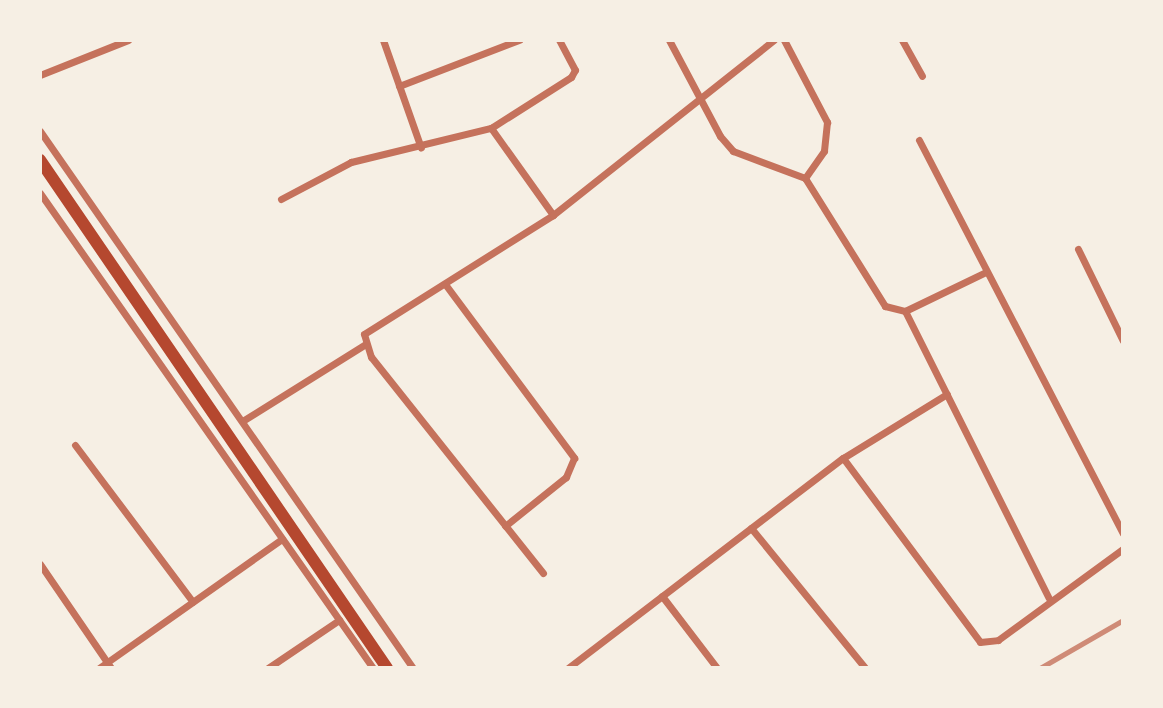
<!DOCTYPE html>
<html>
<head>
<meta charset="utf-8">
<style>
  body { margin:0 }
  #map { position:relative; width:1163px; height:708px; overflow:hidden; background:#f6efe4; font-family:Georgia,serif }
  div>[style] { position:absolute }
  .minor>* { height:7px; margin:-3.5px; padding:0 3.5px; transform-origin:3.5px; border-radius:3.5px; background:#c5725c }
  .trunk>* { height:12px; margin:-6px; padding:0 6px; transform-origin:6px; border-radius:6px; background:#b5482f }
  .rail>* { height:5px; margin:-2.5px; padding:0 2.5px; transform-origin:2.5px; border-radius:2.5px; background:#cf8b77 }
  span { translate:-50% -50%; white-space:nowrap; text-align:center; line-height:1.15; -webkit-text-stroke:8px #f6efe4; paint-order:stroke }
  .frame { position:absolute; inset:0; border:42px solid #f6efe4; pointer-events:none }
</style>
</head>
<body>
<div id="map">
  <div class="minor">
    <i style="left:383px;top:40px;width:114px;rotate:70.6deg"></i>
    <i style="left:669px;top:40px;width:109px;rotate:62deg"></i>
    <i style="left:720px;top:136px;width:20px;rotate:49deg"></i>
    <i style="left:733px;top:151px;width:77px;rotate:20.6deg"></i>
    <i style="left:805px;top:178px;width:151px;rotate:58deg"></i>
    <i style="left:885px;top:306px;width:21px;rotate:14deg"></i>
    <i style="left:905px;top:311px;width:90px;rotate:-25.7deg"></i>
    <i style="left:784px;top:40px;width:93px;rotate:62.3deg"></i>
    <i style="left:827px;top:122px;width:29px;rotate:96deg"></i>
    <i style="left:824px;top:151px;width:33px;rotate:125deg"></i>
    <i style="left:902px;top:40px;width:41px;rotate:60.9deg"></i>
    <i style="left:40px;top:75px;width:95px;rotate:-21.7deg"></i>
    <i style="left:399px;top:86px;width:129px;rotate:-21deg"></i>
    <i style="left:491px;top:128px;width:107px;rotate:54.5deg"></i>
    <i style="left:40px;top:131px;width:654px;rotate:55.22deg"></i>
    <i style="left:919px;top:140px;width:443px;rotate:62.6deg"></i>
    <i style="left:40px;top:193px;width:580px;rotate:54.97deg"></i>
    <i style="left:281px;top:199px;width:79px;rotate:-27.9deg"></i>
    <i style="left:351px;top:162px;width:144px;rotate:-13.7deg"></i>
    <i style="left:491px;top:128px;width:95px;rotate:-32.5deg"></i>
    <i style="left:571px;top:77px;width:8px;rotate:-60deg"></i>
    <i style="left:575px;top:70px;width:34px;rotate:-118deg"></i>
    <i style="left:1078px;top:249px;width:102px;rotate:63.9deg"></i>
    <i style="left:445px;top:284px;width:217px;rotate:53.4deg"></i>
    <i style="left:574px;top:458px;width:21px;rotate:113deg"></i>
    <i style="left:566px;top:477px;width:78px;rotate:141.2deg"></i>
    <i style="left:905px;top:311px;width:321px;rotate:63.4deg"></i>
    <i style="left:244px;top:420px;width:142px;rotate:-32deg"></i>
    <i style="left:75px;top:445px;width:196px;rotate:53.1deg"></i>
    <i style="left:843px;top:458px;width:229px;rotate:53.3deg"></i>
    <i style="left:980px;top:642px;width:18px;rotate:-6deg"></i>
    <i style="left:998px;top:640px;width:155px;rotate:-36.1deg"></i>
    <i style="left:751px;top:528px;width:181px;rotate:50.8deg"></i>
    <i style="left:40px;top:564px;width:126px;rotate:55.7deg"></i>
    <i style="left:543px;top:573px;width:276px;rotate:-128.5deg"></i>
    <i style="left:371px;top:357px;width:24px;rotate:-107deg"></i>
    <i style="left:364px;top:334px;width:223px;rotate:-32.2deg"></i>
    <i style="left:553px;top:215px;width:282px;rotate:-38.4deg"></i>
    <i style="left:662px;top:596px;width:91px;rotate:52.6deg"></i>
    <i style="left:99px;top:668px;width:224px;rotate:-35.2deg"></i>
    <i style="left:268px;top:668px;width:86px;rotate:-34.1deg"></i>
    <i style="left:568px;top:668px;width:346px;rotate:-37.4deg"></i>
    <i style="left:843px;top:458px;width:122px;rotate:-31.6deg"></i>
  </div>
  <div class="trunk">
    <i style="left:40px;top:160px;width:615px;rotate:55.66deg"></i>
  </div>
  <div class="rail">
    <i style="left:1040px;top:668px;width:96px;rotate:-30deg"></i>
  </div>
  <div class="frame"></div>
</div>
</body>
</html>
